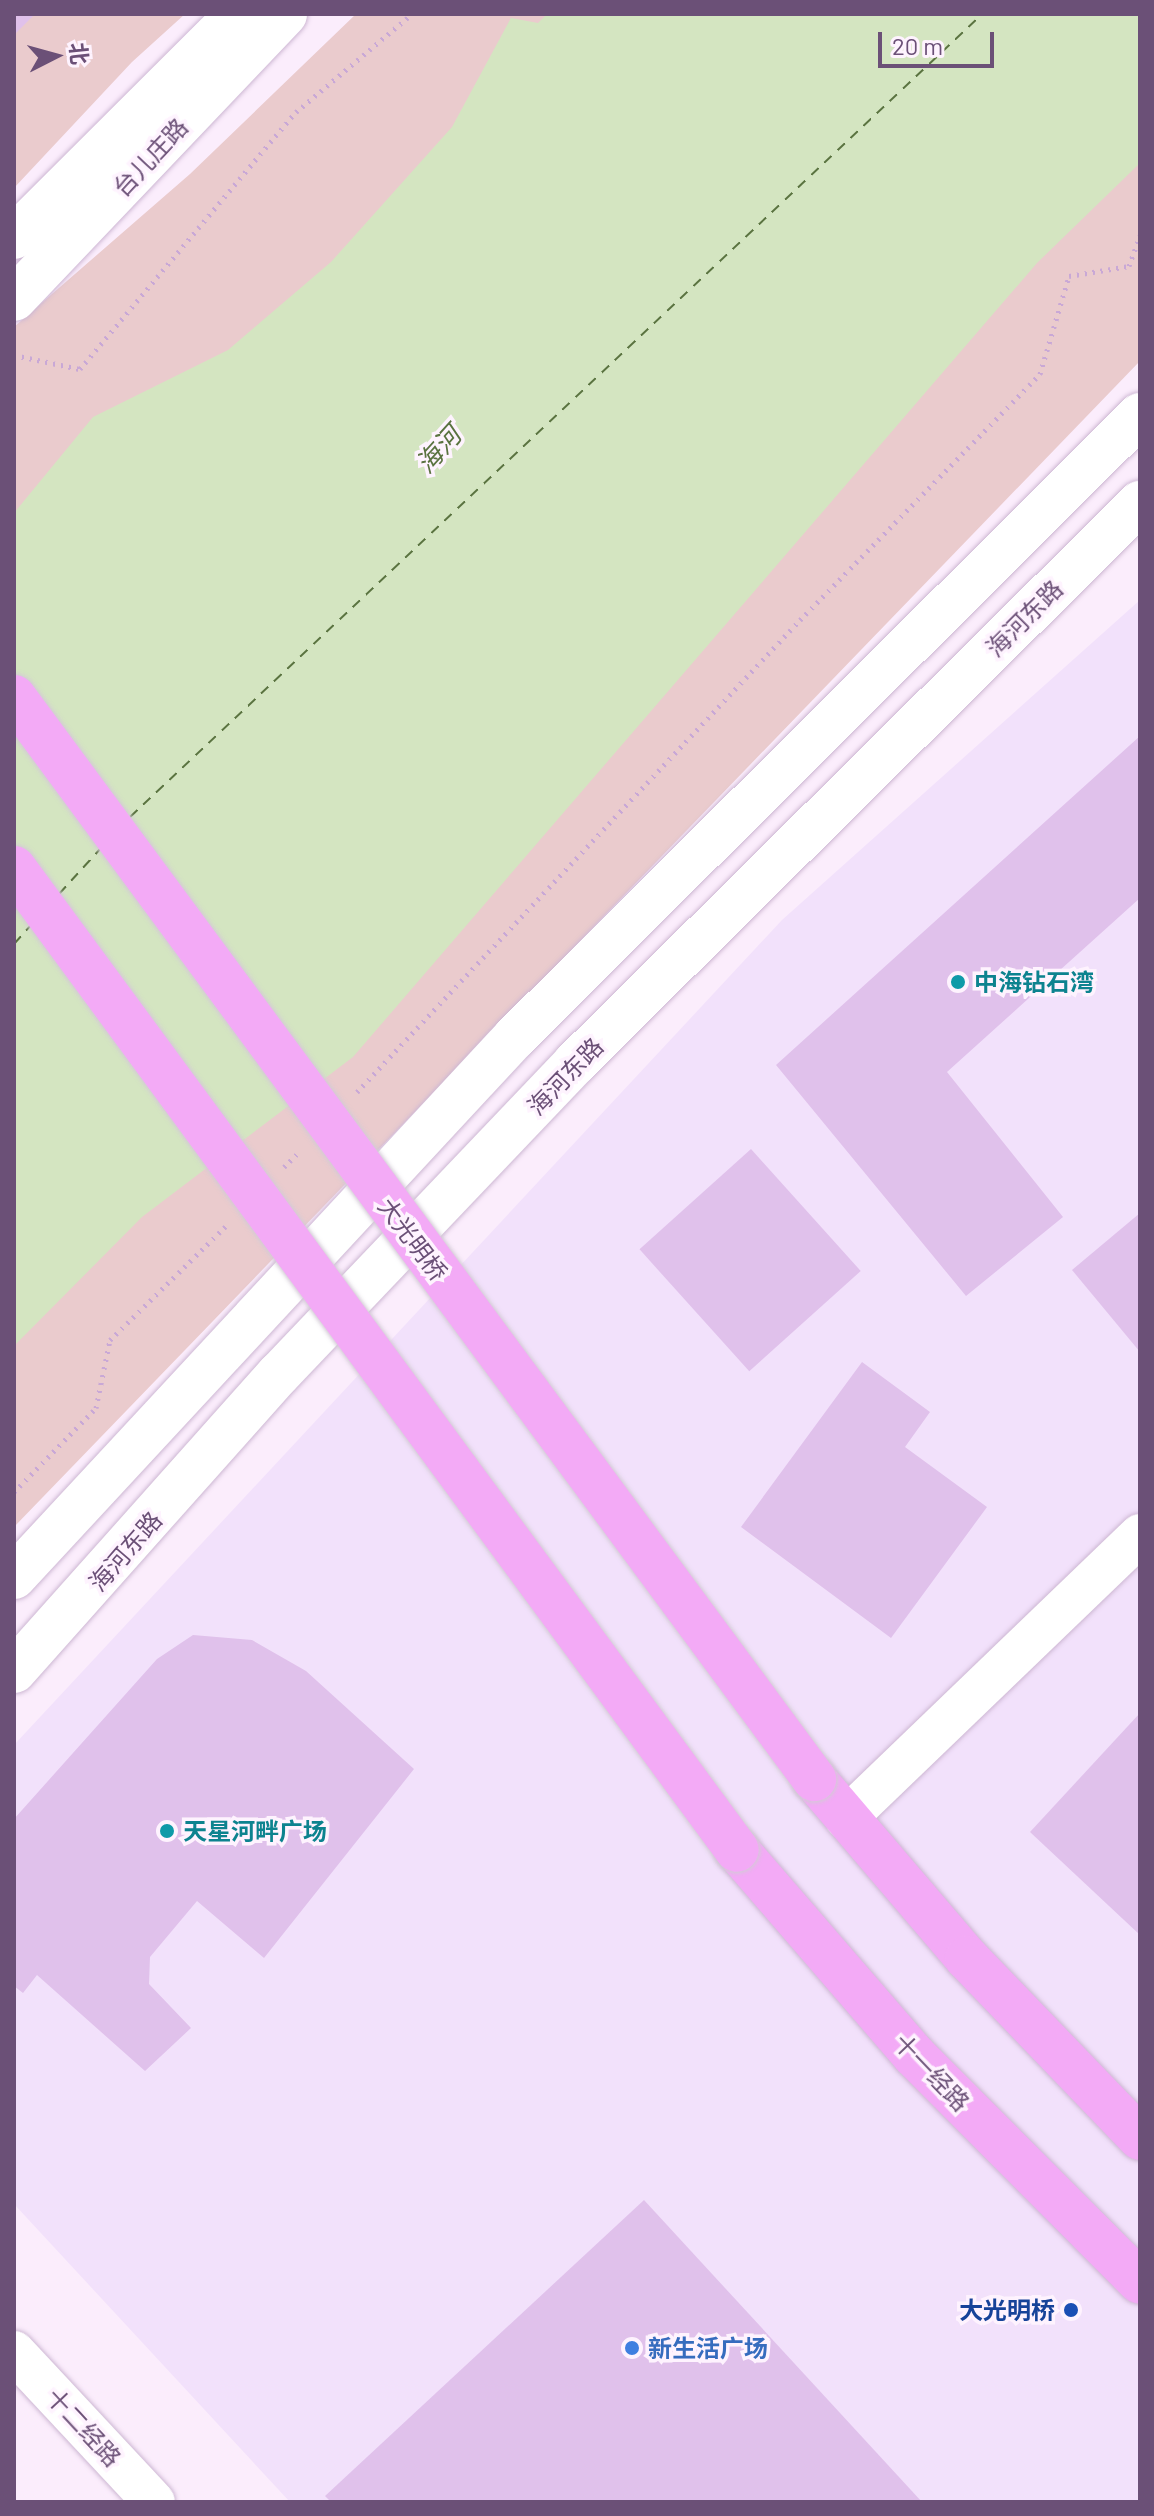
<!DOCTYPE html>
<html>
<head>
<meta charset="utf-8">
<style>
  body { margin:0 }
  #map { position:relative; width:1154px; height:2516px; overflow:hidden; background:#fbedfc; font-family:Barlow,"Noto Sans SC",sans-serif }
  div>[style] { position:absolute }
  .commercial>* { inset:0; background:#f2e1fb }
  .green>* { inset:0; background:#eacbcd }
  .water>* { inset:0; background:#d4e5c1 }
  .ferry>* { height:2px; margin-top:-1px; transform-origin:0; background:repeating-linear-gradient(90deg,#5a7340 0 10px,transparent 0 18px) }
  .building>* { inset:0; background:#e0c1eb; transform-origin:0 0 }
  .path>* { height:5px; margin-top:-2.5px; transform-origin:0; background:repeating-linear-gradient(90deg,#c9a8d6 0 2px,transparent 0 8px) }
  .roads { filter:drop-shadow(0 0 2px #cdb7d3) drop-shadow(0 0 2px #cdb7d3) }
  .minor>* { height:42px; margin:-21px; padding:0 21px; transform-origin:21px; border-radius:21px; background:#fff }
  .tertiary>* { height:44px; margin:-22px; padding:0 22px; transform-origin:22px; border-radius:22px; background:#fff }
  .secondary>* { height:44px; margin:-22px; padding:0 22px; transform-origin:22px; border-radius:22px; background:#fff }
  .primary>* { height:44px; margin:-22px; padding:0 22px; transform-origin:22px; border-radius:22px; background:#f3aaf6 }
  .bridges { filter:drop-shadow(0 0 2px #d3cad6) drop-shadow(0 0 2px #d3cad6) }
  .primary-bridge>* { height:44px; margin:-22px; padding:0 22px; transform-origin:22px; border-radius:22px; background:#f3aaf6 }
  .dots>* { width:22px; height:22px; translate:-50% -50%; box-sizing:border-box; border:4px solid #fef3fe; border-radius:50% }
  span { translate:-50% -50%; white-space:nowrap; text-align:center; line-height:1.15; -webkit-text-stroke:7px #fef3fe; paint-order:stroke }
  .street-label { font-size:24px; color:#6b5077 }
  .culture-label { font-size:24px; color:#0d838f; font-weight:700 }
  .left { translate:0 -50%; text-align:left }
  .transit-label { font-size:24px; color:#164399; font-weight:700 }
  .right { translate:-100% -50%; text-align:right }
  .shop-label { font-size:24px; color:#366cbe; font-weight:700 }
  .water-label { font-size:26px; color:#5a7340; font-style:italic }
  .frame { position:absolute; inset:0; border:16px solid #6b5077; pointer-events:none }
  .north { position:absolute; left:16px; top:16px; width:80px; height:80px; -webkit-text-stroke:6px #fef3fe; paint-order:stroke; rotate:84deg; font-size:22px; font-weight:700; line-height:32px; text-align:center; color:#6b5077 }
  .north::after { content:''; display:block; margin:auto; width:28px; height:36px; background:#6b5077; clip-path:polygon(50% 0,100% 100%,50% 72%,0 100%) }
  .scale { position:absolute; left:878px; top:32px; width:116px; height:36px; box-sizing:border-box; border:4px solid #6b5077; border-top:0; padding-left:10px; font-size:24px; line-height:28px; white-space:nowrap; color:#6b5077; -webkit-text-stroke:6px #fef3fe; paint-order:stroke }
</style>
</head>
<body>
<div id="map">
  <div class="commercial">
    <i style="clip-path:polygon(1140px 600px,1140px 2502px,290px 2502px,14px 2204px,14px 1745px,782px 920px)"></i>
  </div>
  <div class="green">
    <i style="clip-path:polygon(14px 14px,185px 14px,132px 62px,14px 188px)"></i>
    <i style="clip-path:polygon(356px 14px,1140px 14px,1140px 361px,14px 1527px,14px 327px,190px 174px)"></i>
  </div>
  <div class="water">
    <i style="clip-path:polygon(547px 14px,1140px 14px,1140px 163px,1037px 263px,353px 1057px,142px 1217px,14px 1346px,14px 513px,93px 417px,228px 350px,331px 262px,452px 127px,511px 18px,538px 23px)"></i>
  </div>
  <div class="ferry">
    <i style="left:130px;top:817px;width:1171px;rotate:-43.3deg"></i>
    <i style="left:59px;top:894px;width:62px;rotate:-47.6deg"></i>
    <i style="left:14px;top:944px;width:25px;rotate:-48deg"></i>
  </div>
  <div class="building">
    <i style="clip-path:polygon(14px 14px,35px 14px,14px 35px)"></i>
    <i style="clip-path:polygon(1140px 736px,1140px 898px,947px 1072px,1063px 1217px,966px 1296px,776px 1065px)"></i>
    <i style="left:751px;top:1149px;width:164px;height:150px;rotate:48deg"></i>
    <i style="clip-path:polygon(1140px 1213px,1140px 1352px,1072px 1270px)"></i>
    <i style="clip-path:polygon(862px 1362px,930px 1412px,905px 1447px,987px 1507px,891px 1638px,741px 1527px)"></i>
    <i style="clip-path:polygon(193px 1635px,252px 1640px,306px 1671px,414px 1769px,264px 1958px,197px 1901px,150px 1957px,149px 1984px,191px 2028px,145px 2071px,37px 1975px,23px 1993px,14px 1986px,14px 1819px,157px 1659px)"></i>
    <i style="clip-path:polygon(1140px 1713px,1140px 1935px,1030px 1832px)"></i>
    <i style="clip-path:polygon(644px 2200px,922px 2502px,331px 2502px,325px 2496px)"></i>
  </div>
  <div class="path">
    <i style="left:14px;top:355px;width:67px;rotate:12deg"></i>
    <i style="left:80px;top:369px;width:336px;rotate:-50deg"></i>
    <i style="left:296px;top:112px;width:152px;rotate:-40.2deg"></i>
    <i style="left:357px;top:1092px;width:647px;rotate:-46.82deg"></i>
    <i style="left:800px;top:620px;width:344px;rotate:-45.7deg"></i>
    <i style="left:1040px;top:374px;width:102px;rotate:-73.5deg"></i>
    <i style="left:1069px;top:276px;width:61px;rotate:-9.5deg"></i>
    <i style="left:1129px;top:266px;width:33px;rotate:-70deg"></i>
    <i style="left:284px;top:1167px;width:23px;rotate:-45deg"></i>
    <i style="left:14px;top:1492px;width:117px;rotate:-45.7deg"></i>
    <i style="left:96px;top:1408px;width:69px;rotate:-78.4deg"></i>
    <i style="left:110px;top:1340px;width:164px;rotate:-44.5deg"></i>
  </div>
  <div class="roads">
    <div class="minor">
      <i style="left:846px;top:1818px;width:408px;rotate:-43.9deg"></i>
      <i style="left:14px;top:2352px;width:205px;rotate:47deg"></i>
    </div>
    <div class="tertiary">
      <i style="left:14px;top:237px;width:316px;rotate:-44.9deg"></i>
      <i style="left:14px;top:299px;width:393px;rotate:-46.4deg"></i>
    </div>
    <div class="secondary">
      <i style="left:14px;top:1577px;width:737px;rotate:-47.15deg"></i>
      <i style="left:515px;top:1037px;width:882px;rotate:-44.86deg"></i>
      <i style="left:14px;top:1671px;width:398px;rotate:-48.3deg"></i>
      <i style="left:279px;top:1374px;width:429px;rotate:-46.4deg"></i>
      <i style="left:575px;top:1063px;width:796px;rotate:-44.75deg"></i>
    </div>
    <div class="primary">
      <i style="left:814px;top:1779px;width:235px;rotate:49.5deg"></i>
      <i style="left:967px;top:1958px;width:250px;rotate:46.1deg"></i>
      <i style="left:737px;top:1850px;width:271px;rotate:49.2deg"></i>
      <i style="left:914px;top:2055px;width:320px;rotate:45.1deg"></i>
    </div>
  </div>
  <div class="bridges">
    <div class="primary-bridge">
      <i style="left:14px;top:697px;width:1346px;rotate:53.52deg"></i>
      <i style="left:14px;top:868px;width:1219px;rotate:53.64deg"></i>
    </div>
  </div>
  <div class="dots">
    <i style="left:958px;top:982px;background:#0f9aa8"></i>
    <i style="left:167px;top:1831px;background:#0f9aa8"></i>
    <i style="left:1071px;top:2310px;background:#1a4fb4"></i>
    <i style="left:632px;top:2348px;background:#3f7fe0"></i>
  </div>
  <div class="street-label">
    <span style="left:150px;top:157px;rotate:-47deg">台儿庄路</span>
    <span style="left:1024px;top:618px;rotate:-45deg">海河东路</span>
    <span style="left:565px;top:1076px;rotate:-46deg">海河东路</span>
    <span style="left:413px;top:1239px;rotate:53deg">大光明桥</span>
    <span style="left:125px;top:1551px;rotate:-49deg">海河东路</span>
    <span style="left:932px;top:2072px;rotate:46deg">十一经路</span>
    <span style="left:84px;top:2427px;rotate:47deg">十二经路</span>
  </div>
  <div class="culture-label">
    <span class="left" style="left:974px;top:982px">中海钻石湾</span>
    <span class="left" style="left:183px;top:1831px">天星河畔广场</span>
  </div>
  <div class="transit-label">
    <span class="right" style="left:1055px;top:2310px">大光明桥</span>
  </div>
  <div class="shop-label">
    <span class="left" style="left:648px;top:2348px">新生活广场</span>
  </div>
  <div class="water-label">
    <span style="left:438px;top:449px;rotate:-48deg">海河</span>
  </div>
  <div class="frame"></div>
  <div class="north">北</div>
  <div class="scale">20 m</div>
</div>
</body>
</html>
